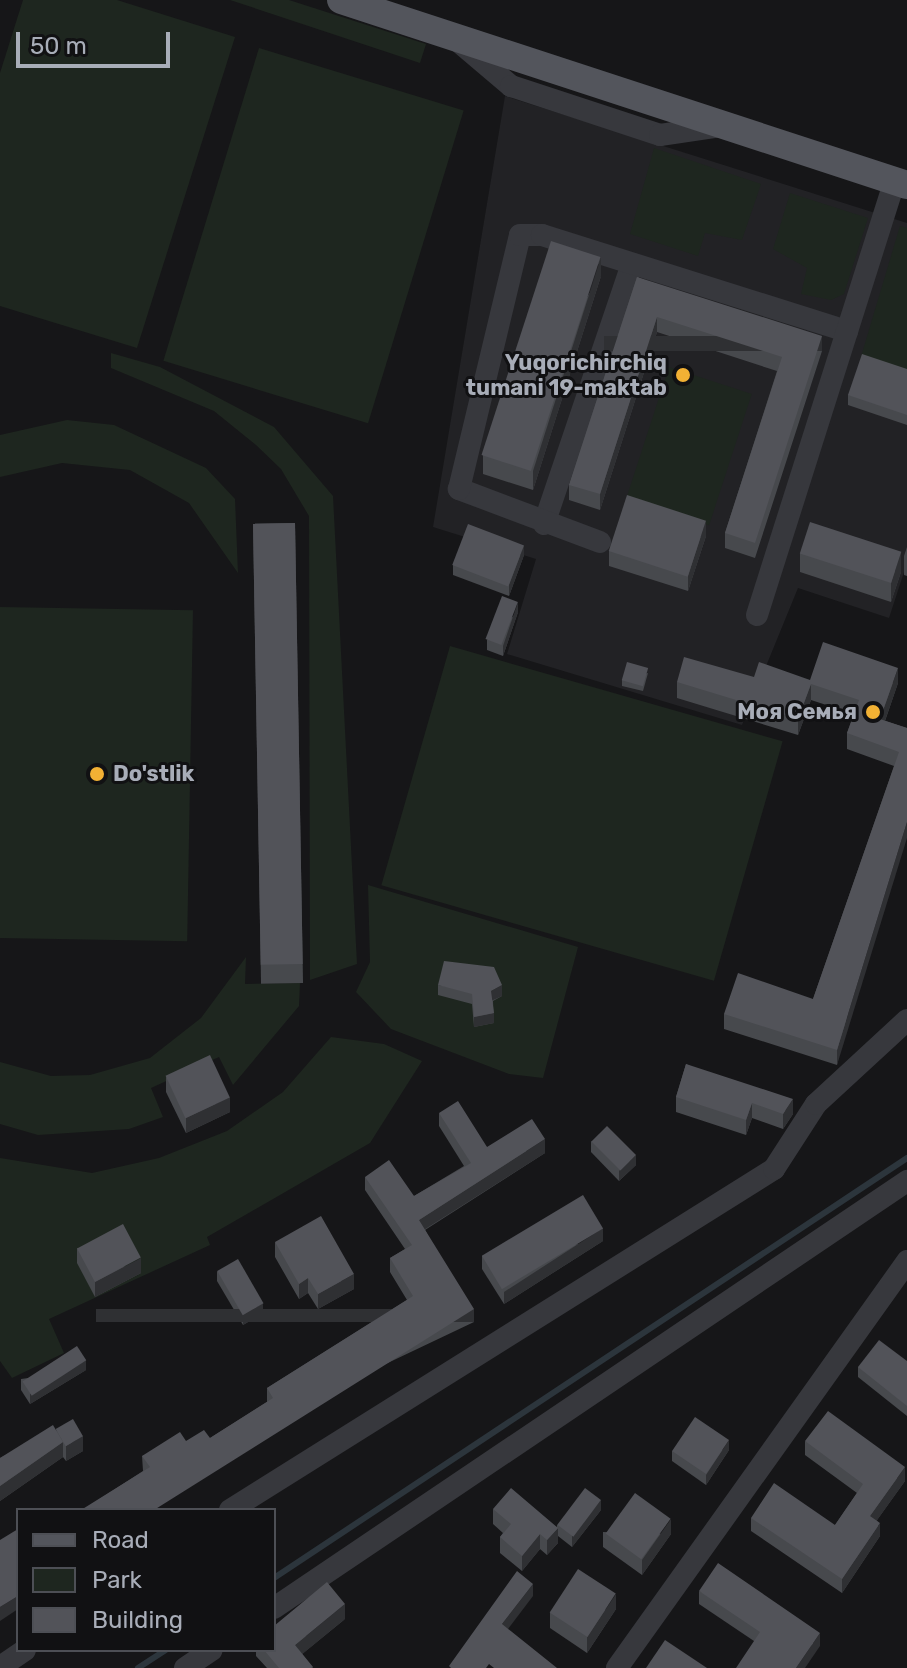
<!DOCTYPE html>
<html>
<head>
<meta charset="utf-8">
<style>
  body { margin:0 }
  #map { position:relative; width:907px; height:1668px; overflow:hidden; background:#161618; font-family:Rubik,sans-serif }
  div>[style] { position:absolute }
  .built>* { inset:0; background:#222225 }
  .green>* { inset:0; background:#1e261f; transform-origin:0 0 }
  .stream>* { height:6px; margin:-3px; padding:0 3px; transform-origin:3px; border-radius:3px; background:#2c353c }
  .minor>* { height:22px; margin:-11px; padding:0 11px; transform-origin:11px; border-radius:11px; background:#37383d }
  .major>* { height:28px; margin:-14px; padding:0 14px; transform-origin:14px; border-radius:14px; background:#53555c }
  .wall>* { inset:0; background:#47494d; transform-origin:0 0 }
  .shaded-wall>* { inset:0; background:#2f3033; transform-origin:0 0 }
  .building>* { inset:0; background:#525359; transform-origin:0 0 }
  .dots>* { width:22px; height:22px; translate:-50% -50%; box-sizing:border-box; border:4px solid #111113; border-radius:50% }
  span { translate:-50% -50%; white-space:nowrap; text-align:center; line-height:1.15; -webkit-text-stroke:6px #111113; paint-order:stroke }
  .poi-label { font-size:22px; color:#a8adb8; font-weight:700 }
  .right { translate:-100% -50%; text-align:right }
  .left { translate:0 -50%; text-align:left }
  .legend { position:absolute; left:16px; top:1508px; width:260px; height:144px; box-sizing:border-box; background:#111113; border:2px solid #4d4f55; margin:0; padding:10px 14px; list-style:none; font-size:24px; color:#a8adb8 }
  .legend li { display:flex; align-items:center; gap:16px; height:40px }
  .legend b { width:40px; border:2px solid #4d4f55 }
  .scale { position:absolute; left:16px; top:32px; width:154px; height:36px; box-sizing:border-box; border:4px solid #a8adb8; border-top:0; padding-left:10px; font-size:24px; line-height:28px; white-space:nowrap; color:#a8adb8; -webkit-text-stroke:6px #111113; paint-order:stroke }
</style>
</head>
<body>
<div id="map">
  <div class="built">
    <i style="clip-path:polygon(505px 96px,907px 223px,907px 563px,889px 618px,798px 588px,742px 725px,507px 654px,536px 559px,433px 527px)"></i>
  </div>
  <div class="green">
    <i style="clip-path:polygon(23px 0,117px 0,235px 37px,137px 348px,0 306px,0 73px)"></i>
    <i style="clip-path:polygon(230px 0,289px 0,426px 44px,420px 63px)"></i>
    <i style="left:259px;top:48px;width:214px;height:327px;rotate:17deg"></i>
    <i style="clip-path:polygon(654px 148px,761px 184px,742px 240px,705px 233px,698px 256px,630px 234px)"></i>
    <i style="clip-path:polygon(790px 193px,868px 218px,844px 294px,831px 300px,801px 294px,807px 268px,773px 249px)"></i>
    <i style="clip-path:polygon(900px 226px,907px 228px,907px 375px,860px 360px)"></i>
    <i style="clip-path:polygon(111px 353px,160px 367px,274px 427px,333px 496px,357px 964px,310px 980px,309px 516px,281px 469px,256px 445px,214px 411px,111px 368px)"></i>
    <i style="left:669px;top:367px;width:87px;height:138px;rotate:18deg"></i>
    <i style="clip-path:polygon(67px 420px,114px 425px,206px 468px,235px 499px,238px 573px,189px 503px,130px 470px,62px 463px,0 477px,0 435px)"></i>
    <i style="left:0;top:607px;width:193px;height:331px;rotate:1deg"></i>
    <i style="left:450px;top:646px;width:346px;height:249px;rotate:16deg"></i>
    <i style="clip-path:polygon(368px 885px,578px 947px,543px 1078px,509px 1074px,391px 1029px,356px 992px,370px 962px)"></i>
    <i style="clip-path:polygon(246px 957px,245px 984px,300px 983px,299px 1006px,233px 1085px,219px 1057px,151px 1088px,163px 1117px,129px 1129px,38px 1135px,0 1124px,0 1062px,51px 1076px,90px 1075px,150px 1058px,201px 1018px)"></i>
    <i style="clip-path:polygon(331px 1037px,384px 1044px,422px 1061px,370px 1143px,207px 1237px,210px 1245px,49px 1319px,64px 1353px,12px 1378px,0 1361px,0 1158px,92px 1173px,159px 1158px,227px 1131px,283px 1092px)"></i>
  </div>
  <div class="stream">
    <i style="left:274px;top:1578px;width:760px;rotate:-33.56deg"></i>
    <i style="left:138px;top:1668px;width:33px;rotate:-33deg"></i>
  </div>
  <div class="minor">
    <i style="left:458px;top:41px;width:70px;rotate:40.3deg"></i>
    <i style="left:511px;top:86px;width:157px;rotate:18.2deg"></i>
    <i style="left:660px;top:135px;width:63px;rotate:-8.3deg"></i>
    <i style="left:544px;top:524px;width:274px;rotate:-71.3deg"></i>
    <i style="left:600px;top:542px;width:151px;rotate:-159.4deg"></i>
    <i style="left:459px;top:489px;width:261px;rotate:-76.5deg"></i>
    <i style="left:520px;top:235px;width:22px"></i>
    <i style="left:542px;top:235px;width:320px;rotate:17.5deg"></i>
    <i style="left:757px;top:615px;width:455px;rotate:-72.4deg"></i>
    <i style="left:230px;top:1510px;width:642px;rotate:-32.08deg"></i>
    <i style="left:774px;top:1169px;width:77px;rotate:-57.1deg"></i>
    <i style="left:816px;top:1104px;width:124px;rotate:-42.7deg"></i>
    <i style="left:274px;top:1608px;width:764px;rotate:-34deg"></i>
    <i style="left:0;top:1667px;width:30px;rotate:-34deg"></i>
    <i style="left:185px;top:1668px;width:32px;rotate:-34deg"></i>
    <i style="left:617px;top:1668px;width:500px;rotate:-54.5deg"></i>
  </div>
  <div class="major">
    <i style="left:341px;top:0;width:595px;rotate:18.1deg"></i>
  </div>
  <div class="wall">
    <i style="clip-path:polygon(601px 276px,533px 490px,483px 474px,483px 455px)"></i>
    <i style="clip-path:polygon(637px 277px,822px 351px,755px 558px,725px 548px,725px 533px,777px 371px,657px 332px,600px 510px,569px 500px,569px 485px)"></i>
    <i style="clip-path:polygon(907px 369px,907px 425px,848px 405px,848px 395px)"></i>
    <i style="left:295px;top:523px;width:460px;height:42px;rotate:89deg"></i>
    <i style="clip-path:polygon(706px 536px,688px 591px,609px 566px,609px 551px)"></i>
    <i style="clip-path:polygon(907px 547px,907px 576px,904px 575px,904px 556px)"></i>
    <i style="clip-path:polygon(800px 553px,901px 572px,891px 602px,800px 572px)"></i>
    <i style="clip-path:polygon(524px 555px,509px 596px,453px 575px,453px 565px)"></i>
    <i style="clip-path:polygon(518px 612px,503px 656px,487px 650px,487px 640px)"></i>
    <i style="clip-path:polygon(648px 673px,643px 691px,622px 686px,622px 680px)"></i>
    <i style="clip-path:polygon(754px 677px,810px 680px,898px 683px,885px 721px,907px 728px,837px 1065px,724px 1029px,724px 1014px,813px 999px,894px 766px,847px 749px,847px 733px,854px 714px,811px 700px,798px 735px,677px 698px,677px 682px)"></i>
    <i style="clip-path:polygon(438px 985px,502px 996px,493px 1001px,494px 1023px,474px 1027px,472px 1004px,438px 995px)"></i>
    <i style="clip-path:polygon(686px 1064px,793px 1114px,783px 1129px,752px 1118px,746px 1135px,676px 1112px,676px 1097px)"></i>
    <i style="clip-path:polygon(166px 1077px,230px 1112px,186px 1133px,166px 1092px)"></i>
    <i style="clip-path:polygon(439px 1113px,487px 1147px,545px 1153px,425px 1230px,474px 1322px,95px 1502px,143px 1471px,142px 1456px,186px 1441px,210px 1438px,267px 1402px,267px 1388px,407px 1300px,390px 1272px,390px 1258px,405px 1249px,365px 1190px,365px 1177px,414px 1196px,464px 1166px,439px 1126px)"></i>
    <i style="clip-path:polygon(591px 1141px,636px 1165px,619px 1181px,591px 1152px)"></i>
    <i style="clip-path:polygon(603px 1241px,504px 1304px,482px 1269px,482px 1256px)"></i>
    <i style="clip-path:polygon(275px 1242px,354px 1289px,318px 1309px,308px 1293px,299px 1299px,275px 1257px)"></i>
    <i style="clip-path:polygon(77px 1248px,141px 1273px,95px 1297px,77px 1263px)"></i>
    <i style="clip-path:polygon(217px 1271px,263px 1313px,243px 1325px,217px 1281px)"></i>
    <i style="clip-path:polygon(907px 1361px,907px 1416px,858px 1377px,858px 1367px)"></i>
    <i style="clip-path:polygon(86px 1370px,30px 1404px,21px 1390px,21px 1379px)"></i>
    <i style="clip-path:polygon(56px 1430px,83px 1451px,66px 1461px,63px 1457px,0 1501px,0 1458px)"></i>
    <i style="clip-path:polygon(805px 1441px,905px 1481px,877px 1520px,880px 1536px,842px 1593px,751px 1531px,751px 1518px,835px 1525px,857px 1493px,805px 1455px)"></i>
    <i style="clip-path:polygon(729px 1450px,706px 1485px,672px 1461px,672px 1451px)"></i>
    <i style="clip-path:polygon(493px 1509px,557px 1527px,557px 1525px,601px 1510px,572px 1547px,558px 1536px,558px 1543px,547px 1555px,540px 1549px,522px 1571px,500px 1553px,500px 1537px,503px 1533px,493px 1524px)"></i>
    <i style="clip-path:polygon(603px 1532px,671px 1534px,642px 1575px,603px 1547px)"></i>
    <i style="clip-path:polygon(699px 1591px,820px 1646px,754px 1641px,699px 1604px)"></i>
    <i style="clip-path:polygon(616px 1609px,587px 1653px,550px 1628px,550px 1613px)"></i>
    <i style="clip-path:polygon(345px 1619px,302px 1654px,313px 1668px,267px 1668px,256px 1656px,256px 1650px,274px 1650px)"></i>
  </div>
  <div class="shaded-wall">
    <i style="clip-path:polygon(601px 257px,601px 276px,533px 490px,533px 471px)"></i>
    <i style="clip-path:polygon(657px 317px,657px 332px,600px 510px,600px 494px)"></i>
    <i style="left:822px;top:336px;width:15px;height:218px;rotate:90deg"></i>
    <i style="clip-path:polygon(706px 520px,706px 536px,688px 591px,688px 576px)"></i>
    <i style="clip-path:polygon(524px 545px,524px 555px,509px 596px,509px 585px)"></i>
    <i style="clip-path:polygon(901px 552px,901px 572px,891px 602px,891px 583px)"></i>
    <i style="clip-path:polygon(518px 602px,518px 612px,503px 656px,503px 646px)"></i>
    <i style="clip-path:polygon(898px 668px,898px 683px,880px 735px,880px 719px)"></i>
    <i style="clip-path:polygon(811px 684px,811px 700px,798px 735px,798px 719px)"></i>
    <i style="clip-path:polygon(907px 822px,907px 838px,837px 1065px,837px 1050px)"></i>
    <i style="clip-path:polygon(502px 985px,502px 996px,491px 1001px,491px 991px)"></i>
    <i style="clip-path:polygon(494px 1013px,494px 1023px,474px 1027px,474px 1017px)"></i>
    <i style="clip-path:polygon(230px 1097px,230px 1112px,186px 1133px,186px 1118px)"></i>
    <i style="clip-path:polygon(793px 1099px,793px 1114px,783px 1129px,783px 1114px)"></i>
    <i style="clip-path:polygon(752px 1103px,752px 1118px,746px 1135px,746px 1120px)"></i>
    <i style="clip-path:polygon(545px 1139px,545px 1153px,419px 1233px,419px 1220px)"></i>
    <i style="clip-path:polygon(636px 1155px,636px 1165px,619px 1181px,619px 1171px)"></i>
    <i style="clip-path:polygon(603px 1228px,603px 1241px,504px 1304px,504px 1292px)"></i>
    <i style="clip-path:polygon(141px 1258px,141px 1273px,95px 1297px,95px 1282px)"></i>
    <i style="clip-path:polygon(354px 1274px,354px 1289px,318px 1309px,318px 1294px)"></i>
    <i style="clip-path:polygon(308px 1278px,308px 1293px,299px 1299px,299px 1284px)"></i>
    <i style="clip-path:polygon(263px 1303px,263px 1313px,243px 1325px,243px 1315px)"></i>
    <i style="left:474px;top:1309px;width:13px;height:378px;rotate:90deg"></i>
    <i style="clip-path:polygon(86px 1360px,86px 1370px,30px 1404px,30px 1394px)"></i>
    <i style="clip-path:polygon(83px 1436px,83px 1451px,66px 1461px,66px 1446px)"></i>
    <i style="clip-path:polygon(729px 1440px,729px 1450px,706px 1485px,706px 1475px)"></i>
    <i style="clip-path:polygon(63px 1442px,63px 1457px,0 1501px,0 1486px)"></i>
    <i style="clip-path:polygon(905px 1467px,905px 1481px,870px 1530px,870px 1516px)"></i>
    <i style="clip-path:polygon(601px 1500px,601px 1510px,572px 1547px,572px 1536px)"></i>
    <i style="clip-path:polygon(671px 1519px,671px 1534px,642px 1575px,642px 1560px)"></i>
    <i style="clip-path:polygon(880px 1523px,880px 1536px,842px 1593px,842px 1579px)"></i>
    <i style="clip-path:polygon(558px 1528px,558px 1543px,547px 1555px,547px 1540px)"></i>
    <i style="clip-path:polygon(540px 1534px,540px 1549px,522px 1571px,522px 1556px)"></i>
    <i style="clip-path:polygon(533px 1584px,533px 1596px,502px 1637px,502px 1624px)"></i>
    <i style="clip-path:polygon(616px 1594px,616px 1609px,587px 1653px,587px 1637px)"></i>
    <i style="clip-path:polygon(18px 1596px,18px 1609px,0 1621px,0 1607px)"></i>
    <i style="clip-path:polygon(345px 1604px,345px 1619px,295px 1660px,295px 1645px)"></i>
    <i style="clip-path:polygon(820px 1633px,820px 1646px,805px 1668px,796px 1668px)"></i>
  </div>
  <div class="building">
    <i style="left:551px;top:241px;width:52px;height:225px;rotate:18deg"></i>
    <i style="clip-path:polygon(637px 277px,822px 336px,755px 543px,725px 533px,782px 357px,657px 317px,600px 494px,569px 485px)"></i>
    <i style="clip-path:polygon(862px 354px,907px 369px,907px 415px,848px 395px)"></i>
    <i style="left:627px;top:495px;width:83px;height:59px;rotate:18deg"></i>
    <i style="left:810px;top:522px;width:96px;height:33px;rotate:18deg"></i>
    <i style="left:295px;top:523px;width:441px;height:42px;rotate:89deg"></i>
    <i style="left:468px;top:524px;width:60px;height:44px;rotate:21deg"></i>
    <i style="left:502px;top:596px;width:17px;height:46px;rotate:21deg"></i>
    <i style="clip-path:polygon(823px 642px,898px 668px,880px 719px,907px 728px,907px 822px,837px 1050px,724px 1014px,738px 973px,813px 999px,899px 752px,847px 733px,859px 700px,811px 684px,798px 719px,677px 682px,684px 657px,754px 677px,759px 662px,810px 680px)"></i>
    <i style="left:627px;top:662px;width:22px;height:19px;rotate:16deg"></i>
    <i style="clip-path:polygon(444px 961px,494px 967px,502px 985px,491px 991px,494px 1013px,474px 1017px,472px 994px,438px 985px)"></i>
    <i style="left:210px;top:1055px;width:47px;height:49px;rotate:65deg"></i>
    <i style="clip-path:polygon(686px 1064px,793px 1099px,783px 1114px,752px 1103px,746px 1120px,676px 1097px)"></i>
    <i style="clip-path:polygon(458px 1101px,487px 1147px,532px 1119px,545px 1139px,419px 1220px,474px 1309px,154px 1510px,81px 1510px,150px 1467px,142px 1456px,180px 1432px,186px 1441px,204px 1430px,210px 1438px,273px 1398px,267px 1388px,413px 1296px,390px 1258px,412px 1245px,365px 1177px,389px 1160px,414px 1196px,471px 1163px,439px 1113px)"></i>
    <i style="left:607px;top:1126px;width:41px;height:22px;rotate:45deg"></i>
    <i style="left:583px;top:1195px;width:39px;height:118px;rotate:59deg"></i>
    <i style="clip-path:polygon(321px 1216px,354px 1274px,318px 1294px,308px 1278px,299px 1284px,275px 1242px)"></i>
    <i style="left:123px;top:1224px;width:38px;height:52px;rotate:62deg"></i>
    <i style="left:238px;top:1259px;width:51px;height:24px;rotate:60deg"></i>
    <i style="clip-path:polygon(879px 1340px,907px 1361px,907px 1406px,858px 1367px)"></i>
    <i style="left:77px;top:1346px;width:17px;height:65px;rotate:57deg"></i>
    <i style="clip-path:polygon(828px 1411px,905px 1467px,870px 1516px,880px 1523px,842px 1579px,751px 1518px,774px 1483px,835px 1525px,863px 1484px,805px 1441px)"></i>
    <i style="left:695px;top:1417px;width:41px;height:41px;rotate:34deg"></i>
    <i style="left:73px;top:1419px;width:20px;height:20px;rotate:60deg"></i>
    <i style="clip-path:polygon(53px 1425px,63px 1442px,0 1486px,0 1458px)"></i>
    <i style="clip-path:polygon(511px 1488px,558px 1528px,547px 1540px,540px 1534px,522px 1556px,500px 1537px,511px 1524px,493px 1509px)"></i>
    <i style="left:585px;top:1488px;width:20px;height:46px;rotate:37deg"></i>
    <i style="left:635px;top:1493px;width:44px;height:50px;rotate:36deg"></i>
    <i style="clip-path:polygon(18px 1529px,18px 1596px,0 1607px,0 1540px)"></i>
    <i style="clip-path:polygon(718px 1563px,820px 1633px,796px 1668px,736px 1668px,760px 1632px,699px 1591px)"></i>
    <i style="left:578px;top:1569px;width:45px;height:52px;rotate:33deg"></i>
    <i style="clip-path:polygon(517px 1571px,533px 1584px,502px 1624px,557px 1668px,494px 1668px,489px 1664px,486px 1668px,451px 1668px,449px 1666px)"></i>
    <i style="clip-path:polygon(327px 1582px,345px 1604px,295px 1645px,313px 1667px,311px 1668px,279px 1668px,264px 1650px,274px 1650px,274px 1626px)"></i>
    <i style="clip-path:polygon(665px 1640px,707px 1668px,646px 1668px)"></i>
  </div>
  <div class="dots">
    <i style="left:683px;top:375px;background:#f2b134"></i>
    <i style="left:873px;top:712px;background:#f2b134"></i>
    <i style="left:97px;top:774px;background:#f2b134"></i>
  </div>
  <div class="poi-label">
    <span class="right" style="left:667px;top:375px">Yuqorichirchiq<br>tumani 19-maktab</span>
    <span class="right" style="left:857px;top:712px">Моя Семья</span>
    <span class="left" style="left:113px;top:774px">Do'stlik</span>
  </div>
  <ul class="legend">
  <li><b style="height:10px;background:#53555c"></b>Road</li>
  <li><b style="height:22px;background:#1e261f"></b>Park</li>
  <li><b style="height:22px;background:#525359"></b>Building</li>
  </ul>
  <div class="scale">50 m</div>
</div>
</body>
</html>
